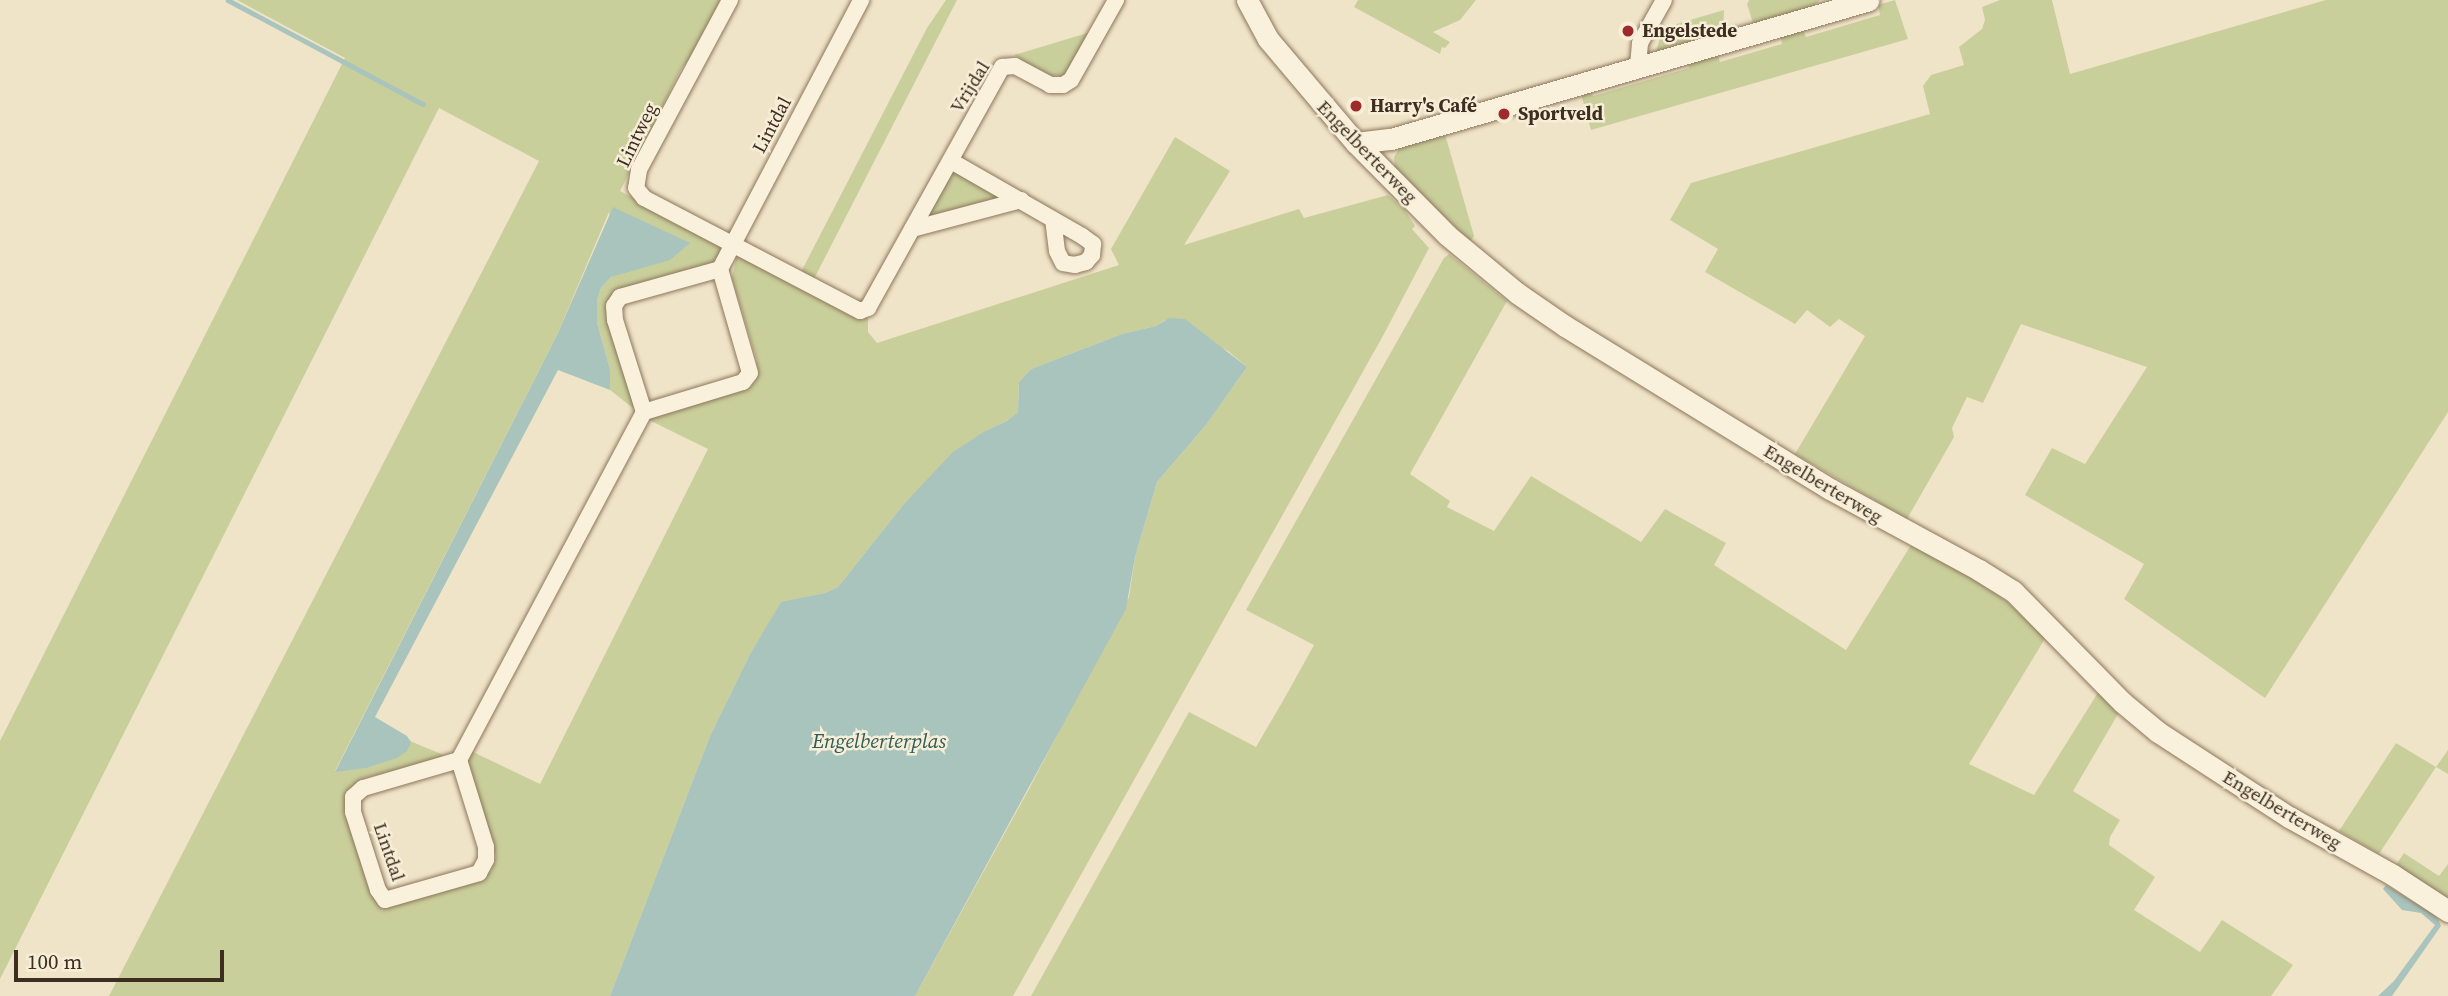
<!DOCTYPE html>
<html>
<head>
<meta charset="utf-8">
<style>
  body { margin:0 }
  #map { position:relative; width:2448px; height:996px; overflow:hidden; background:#f0e4c8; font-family:"Source Serif 4",serif }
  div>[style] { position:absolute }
  .green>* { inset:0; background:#c9cf9b }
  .water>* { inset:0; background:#a9c4bc }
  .stream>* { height:4.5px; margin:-2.25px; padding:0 2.25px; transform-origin:2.25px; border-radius:2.25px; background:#a9c4bc }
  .roads { filter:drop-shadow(0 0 2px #8d765c) drop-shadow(0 0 2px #8d765c) }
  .street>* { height:16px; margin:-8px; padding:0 8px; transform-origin:8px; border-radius:8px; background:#faf1dc }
  .secondary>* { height:21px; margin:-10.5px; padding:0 10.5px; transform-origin:10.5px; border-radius:10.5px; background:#faf1dc }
  .dots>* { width:19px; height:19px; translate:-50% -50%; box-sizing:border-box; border:4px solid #f7eed8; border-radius:50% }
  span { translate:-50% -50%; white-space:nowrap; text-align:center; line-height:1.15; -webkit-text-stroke:5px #f7eed8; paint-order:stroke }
  .poi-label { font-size:19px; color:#3d2e20; font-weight:700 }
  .left { translate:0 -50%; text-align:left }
  .street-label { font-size:19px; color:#3d2e20 }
  .water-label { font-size:21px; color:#2f5d5a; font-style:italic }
  .scale { position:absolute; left:14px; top:950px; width:210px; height:32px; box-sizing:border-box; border:4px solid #3d2e20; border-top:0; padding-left:9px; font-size:21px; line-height:24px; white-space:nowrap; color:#3d2e20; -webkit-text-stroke:5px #f7eed8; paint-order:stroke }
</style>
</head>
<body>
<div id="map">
  <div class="green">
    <i style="clip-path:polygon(237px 0,722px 0,691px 57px,681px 69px,620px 191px,718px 243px,722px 252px,716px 262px,619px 293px,638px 412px,610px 390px,610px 369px,597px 323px,597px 300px,601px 288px,611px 277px,619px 273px,609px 212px,557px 335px,335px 771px,410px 741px,446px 756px,362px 779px,355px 785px,348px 803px,380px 907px,491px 871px,496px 857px,467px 759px,471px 751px,540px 784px,708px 449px,647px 419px,750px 387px,755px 381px,757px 361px,732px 278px,736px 259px,744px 254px,868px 318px,868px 332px,877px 343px,1119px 265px,1111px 249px,1175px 137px,1230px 171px,1184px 245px,1299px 209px,1304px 218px,1388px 195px,1404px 209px,1415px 226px,1412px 229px,1429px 248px,1384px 334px,1013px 996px,915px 996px,1029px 789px,1129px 597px,1135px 557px,1157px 482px,1206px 425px,1247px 367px,1228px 351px,1165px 320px,1156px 326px,1122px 334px,1031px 369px,1019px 382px,1018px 412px,1007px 421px,985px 431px,903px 505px,838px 587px,825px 593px,781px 603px,750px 654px,710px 736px,610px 996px,109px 996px,539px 161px,439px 108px,0 979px,0 741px,345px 58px)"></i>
    <i style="clip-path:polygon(946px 0,957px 0,814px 279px,801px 272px,927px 28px)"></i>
    <i style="clip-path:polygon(1358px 0,1476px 0,1460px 20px,1433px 32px,1450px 42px,1445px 48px,1442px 47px,1440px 54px,1354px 7px)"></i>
    <i style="clip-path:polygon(1749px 0,1820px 0,1808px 11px,1754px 26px,1747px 4px)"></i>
    <i style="clip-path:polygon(1895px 0,1908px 39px,1591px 130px,1580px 90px,1590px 87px,1593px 96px,1689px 68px,1688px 62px,1717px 53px,1720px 62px,1782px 44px,1781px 37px,1803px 30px,1806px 37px,1880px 15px,1878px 5px)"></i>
    <i style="clip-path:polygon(2000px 0,2052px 0,2070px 74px,2326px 0,2448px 0,2448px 412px,2265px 698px,2124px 599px,2144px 564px,2025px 495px,2052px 448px,2085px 464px,2147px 367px,2021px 324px,1983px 403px,1967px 397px,1952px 428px,1954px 437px,1907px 519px,1795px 454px,1865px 336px,1839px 319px,1830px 327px,1807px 310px,1795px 324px,1705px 272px,1718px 249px,1670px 220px,1691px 183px,1930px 114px,1923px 86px,1931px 75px,1964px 65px,1959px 47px,1982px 29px,1985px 20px,1982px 7px)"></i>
    <i style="clip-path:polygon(1724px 10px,1723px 35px,1655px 55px,1663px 28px)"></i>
    <i style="clip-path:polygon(1094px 31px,1070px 71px,1063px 76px,1048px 75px,1014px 55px)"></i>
    <i style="clip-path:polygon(1445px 134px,1474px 236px,1470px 242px,1395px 169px,1394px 157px,1401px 146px)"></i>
    <i style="clip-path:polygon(953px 168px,1000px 198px,925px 218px)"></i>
    <i style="clip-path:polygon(1449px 254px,1507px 301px,1410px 474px,1450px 501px,1447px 507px,1494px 531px,1531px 476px,1641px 542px,1665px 509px,1726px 543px,1714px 565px,1846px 650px,1911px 545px,1973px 578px,2010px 604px,2046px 637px,1969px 764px,2034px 795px,2099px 691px,2121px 709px,2073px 791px,2120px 820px,2110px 837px,2109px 845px,2155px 877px,2134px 910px,2200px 952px,2222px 920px,2293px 965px,2271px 996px,1031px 996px,1189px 712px,1256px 747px,1284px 699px,1314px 645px,1246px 610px,1444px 258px)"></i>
    <i style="clip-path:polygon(2396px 743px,2436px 767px,2448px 750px,2448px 774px,2436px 767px,2379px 854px,2339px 831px)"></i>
    <i style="clip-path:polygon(2404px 853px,2439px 876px,2448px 864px,2448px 901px,2396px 865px)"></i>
  </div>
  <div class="water">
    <i style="clip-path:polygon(613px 207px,690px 243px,670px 260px,611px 277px,601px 288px,597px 300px,597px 323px,610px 369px,610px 390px,558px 370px,375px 717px,407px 736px,411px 742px,407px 751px,397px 758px,366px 768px,335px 772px,557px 335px)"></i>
    <i style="clip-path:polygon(1169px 318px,1185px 319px,1247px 367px,1206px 425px,1157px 482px,1135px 557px,1126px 609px,915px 996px,610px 996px,710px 736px,750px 654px,781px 602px,825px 593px,838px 587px,903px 505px,953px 452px,985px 431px,1007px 421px,1018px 412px,1019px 382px,1031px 369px,1122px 334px,1156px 326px)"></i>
    <i style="clip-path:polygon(2386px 885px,2430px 912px,2438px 919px,2441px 926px,2392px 996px,2378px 996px,2394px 981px,2435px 925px,2421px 913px,2402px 910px,2383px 889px)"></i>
  </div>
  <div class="stream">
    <i style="left:228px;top:0;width:221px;rotate:28.1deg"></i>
  </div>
  <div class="roads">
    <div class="street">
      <i style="left:730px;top:0;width:193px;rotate:118.2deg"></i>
      <i style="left:639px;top:170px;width:18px;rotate:99deg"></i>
      <i style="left:636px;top:188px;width:13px;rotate:51deg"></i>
      <i style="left:644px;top:198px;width:244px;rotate:27.6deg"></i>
      <i style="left:860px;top:311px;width:9px;rotate:-21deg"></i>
      <i style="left:868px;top:308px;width:276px;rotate:-60.9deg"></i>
      <i style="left:1002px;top:67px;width:13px;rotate:-4deg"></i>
      <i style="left:1015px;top:66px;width:40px;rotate:28deg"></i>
      <i style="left:1050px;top:85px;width:13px"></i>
      <i style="left:1063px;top:85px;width:9px;rotate:-32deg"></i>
      <i style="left:1071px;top:80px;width:92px;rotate:-60.6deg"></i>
      <i style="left:1638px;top:66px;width:23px;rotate:-85deg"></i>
      <i style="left:1640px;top:43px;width:49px;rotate:-60.8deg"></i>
      <i style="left:951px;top:161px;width:151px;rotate:29.8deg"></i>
      <i style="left:1082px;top:236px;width:14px;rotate:36deg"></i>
      <i style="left:1093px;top:244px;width:11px;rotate:95deg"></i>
      <i style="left:1092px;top:255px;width:9px;rotate:131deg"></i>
      <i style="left:1086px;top:262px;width:11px;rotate:165deg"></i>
      <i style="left:1075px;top:265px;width:12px;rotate:-171deg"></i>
      <i style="left:1063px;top:263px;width:13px;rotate:-117deg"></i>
      <i style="left:1057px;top:251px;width:31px;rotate:-97deg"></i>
      <i style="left:912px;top:229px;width:113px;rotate:-14.9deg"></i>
      <i style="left:644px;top:412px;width:96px;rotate:-107.5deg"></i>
      <i style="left:615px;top:320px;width:14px;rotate:-94deg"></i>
      <i style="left:614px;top:306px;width:11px;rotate:-56deg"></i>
      <i style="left:620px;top:297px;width:104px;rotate:-15.6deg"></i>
      <i style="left:459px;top:760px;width:100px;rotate:163.7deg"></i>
      <i style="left:363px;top:788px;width:13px;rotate:138deg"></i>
      <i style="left:353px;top:797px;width:15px;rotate:90deg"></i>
      <i style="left:353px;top:812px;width:82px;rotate:72.2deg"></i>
      <i style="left:378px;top:890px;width:12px;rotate:55deg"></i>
      <i style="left:385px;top:900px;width:98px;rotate:-16deg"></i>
      <i style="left:479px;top:873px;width:15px;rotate:-62deg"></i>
      <i style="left:486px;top:860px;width:13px;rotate:-90deg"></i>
      <i style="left:486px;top:847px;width:91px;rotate:-107.2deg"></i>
      <i style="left:459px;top:760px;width:394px;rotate:-62deg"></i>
      <i style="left:644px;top:412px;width:103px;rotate:-16.9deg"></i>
      <i style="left:743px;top:382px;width:11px;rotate:-52deg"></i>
      <i style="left:750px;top:373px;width:108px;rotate:-106.1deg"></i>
      <i style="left:720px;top:269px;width:304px;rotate:-62.3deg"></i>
    </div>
    <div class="secondary">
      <i style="left:1247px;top:0;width:44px;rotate:61.7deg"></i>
      <i style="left:1268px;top:39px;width:136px;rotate:49.8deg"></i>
      <i style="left:1356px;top:143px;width:129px;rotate:45.3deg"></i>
      <i style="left:1447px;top:235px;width:91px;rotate:39.6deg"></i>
      <i style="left:1517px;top:293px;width:58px;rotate:34.5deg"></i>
      <i style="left:1565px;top:326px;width:311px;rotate:31.6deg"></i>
      <i style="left:1830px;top:489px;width:170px;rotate:28.5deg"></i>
      <i style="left:1979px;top:570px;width:40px;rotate:32deg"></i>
      <i style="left:2013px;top:591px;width:156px;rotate:45.5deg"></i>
      <i style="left:2122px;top:702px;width:47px;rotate:39.8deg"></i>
      <i style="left:2158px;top:732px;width:156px;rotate:33deg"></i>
      <i style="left:2289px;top:817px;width:119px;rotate:29.1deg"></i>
      <i style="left:2393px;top:875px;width:66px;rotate:33.2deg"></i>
      <i style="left:1356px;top:143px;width:35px;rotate:-7deg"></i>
      <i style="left:1391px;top:139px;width:497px;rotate:-16.2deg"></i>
    </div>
  </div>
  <div class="dots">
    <i style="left:1628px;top:31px;background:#9e2a2b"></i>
    <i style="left:1356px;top:106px;background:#9e2a2b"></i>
    <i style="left:1504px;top:114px;background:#9e2a2b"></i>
  </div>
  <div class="poi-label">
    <span class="left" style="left:1642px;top:31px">Engelstede</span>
    <span class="left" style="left:1370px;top:106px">Harry's Café</span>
    <span class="left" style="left:1518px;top:114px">Sportveld</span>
  </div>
  <div class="street-label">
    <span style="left:970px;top:87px;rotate:-58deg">Vrijdal</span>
    <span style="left:772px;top:125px;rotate:-62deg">Lintdal</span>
    <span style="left:637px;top:135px;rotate:-64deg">Lintweg</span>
    <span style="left:1367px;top:152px;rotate:46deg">Engelberterweg</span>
    <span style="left:1823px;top:484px;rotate:31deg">Engelberterweg</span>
    <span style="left:2282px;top:810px;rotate:31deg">Engelberterweg</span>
    <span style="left:389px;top:852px;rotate:71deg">Lintdal</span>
  </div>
  <div class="water-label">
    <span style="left:879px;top:741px">Engelberterplas</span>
  </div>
  <div class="scale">100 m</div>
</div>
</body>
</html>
